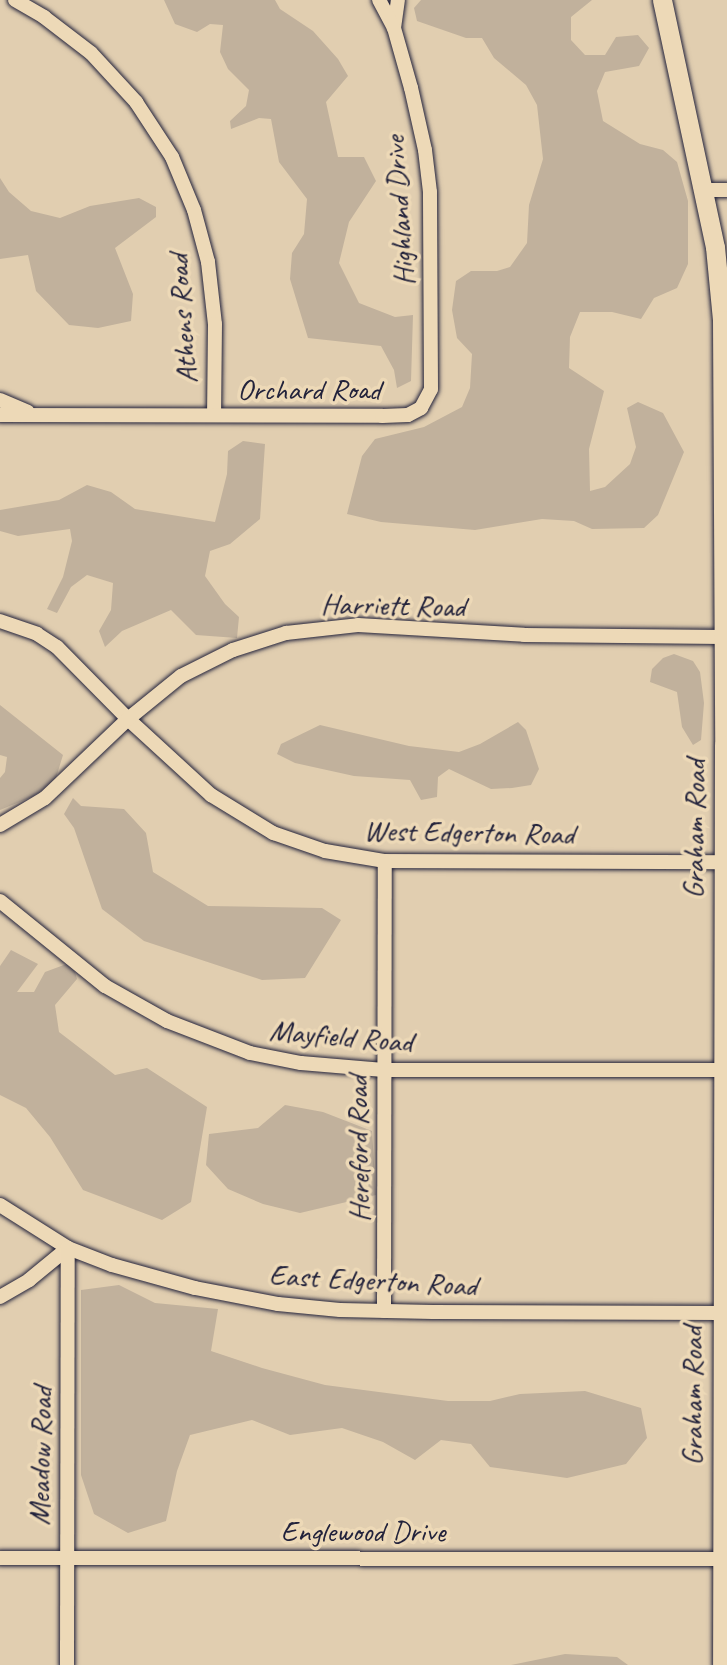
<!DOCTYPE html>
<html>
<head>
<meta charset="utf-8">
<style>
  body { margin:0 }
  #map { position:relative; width:727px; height:1665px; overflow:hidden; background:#e1ceb0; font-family:Caveat,sans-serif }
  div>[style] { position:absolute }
  .green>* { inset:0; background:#c1b19c }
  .roads { filter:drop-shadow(0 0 2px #22223b) drop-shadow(0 0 2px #22223b) }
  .street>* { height:14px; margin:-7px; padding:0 7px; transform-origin:7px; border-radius:7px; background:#edd9b7 }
  .secondary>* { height:19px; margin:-9.5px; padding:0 9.5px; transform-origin:9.5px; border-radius:9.5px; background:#edd9b7 }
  span { translate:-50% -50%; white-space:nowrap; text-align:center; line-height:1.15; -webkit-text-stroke:7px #edd9b7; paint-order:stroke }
  .street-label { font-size:30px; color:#22223b }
</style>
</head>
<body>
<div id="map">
  <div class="green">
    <i style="clip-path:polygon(164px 0,275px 0,280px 9px,313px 31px,338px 59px,348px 76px,326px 102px,338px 157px,364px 157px,376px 181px,349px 222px,339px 263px,359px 303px,395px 317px,413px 315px,411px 381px,397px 388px,394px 370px,381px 346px,308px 338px,290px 279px,292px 253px,304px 234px,307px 199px,279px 162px,271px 119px,259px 118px,231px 129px,230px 121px,246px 106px,249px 90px,228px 69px,220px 52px,223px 25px,210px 24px,197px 32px,175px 24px)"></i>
    <i style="clip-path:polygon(421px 0,592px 0,571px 17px,571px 40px,585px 55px,605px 55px,616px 37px,638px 35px,649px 48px,639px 66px,605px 72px,597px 91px,603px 121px,640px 144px,663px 150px,677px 162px,688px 201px,688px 264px,677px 288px,654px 298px,641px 319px,612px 312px,580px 312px,570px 337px,569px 368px,604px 391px,589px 449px,590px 491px,605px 487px,630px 464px,636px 447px,627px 408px,638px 402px,663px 413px,684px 452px,658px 515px,644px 528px,592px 529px,574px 521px,542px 519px,475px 530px,381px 522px,347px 514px,362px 456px,375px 439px,424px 427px,462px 407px,470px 388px,472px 354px,457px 338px,452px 310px,456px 281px,471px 271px,497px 271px,510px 267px,527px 243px,529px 205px,543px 159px,537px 105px,526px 85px,494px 58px,482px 38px,466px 38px,417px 21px,414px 8px)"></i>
    <i style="clip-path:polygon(0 178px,9px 192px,31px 211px,60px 218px,90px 206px,139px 198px,156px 207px,156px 217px,115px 248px,133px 294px,131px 321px,98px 328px,69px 325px,36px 291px,28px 255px,0 259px)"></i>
    <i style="clip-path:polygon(243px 441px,265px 444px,260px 519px,230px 544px,210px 551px,205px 576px,225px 604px,239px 617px,237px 638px,196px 635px,171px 610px,122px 631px,105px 647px,99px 631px,111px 610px,113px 583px,87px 575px,71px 587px,57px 613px,47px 609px,63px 577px,72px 541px,70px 529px,18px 536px,0 531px,0 510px,59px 500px,87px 485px,111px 492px,135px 509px,215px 522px,227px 474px,228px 451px)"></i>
    <i style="clip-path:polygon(674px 654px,693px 661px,700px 672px,704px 703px,701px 740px,693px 745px,682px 727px,677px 692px,650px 682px,652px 669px,663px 658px)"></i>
    <i style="clip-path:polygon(0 705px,63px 755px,55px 781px,34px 796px,0 810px,0 778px,5px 772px,7px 757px,0 755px)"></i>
    <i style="clip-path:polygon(518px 722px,526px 730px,539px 769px,531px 785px,512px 788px,491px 789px,449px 769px,438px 777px,437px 797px,421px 800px,410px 780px,354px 776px,295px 763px,277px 754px,281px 744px,320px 725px,409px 746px,459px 752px,480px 744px)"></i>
    <i style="clip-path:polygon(73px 798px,81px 806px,124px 809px,146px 833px,153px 872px,208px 906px,322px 908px,341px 920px,305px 978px,262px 980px,144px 941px,102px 909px,74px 828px,64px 814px)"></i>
    <i style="clip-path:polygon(11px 950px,38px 964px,17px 992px,34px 992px,45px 972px,72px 962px,77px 979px,55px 1005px,59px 1032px,115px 1075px,147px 1068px,207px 1107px,191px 1202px,162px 1220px,83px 1190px,50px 1137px,26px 1108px,0 1095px,0 966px)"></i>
    <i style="clip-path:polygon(285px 1105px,323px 1112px,372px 1131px,376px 1195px,300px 1213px,263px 1204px,228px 1189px,206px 1165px,209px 1134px,258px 1128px)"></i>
    <i style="clip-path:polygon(119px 1285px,155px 1303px,218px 1309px,211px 1351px,262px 1368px,325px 1385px,448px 1401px,490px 1401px,520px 1394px,585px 1391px,641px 1408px,647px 1438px,626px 1464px,567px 1478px,490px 1467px,471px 1444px,441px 1440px,415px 1460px,383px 1442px,342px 1428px,290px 1435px,252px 1420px,190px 1435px,177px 1471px,166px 1521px,128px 1533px,94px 1514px,81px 1475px,81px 1290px)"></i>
    <i style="clip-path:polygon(565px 1654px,617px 1657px,628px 1665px,511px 1665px)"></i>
  </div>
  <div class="roads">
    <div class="street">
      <i style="left:15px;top:0;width:34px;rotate:30deg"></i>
      <i style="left:44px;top:17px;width:59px;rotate:37.5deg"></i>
      <i style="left:91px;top:53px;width:67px;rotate:47.4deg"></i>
      <i style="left:136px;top:102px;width:66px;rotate:56.8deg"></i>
      <i style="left:172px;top:157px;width:57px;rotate:67.5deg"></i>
      <i style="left:194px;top:210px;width:54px;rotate:74.9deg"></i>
      <i style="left:208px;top:262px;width:62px;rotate:83.6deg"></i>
      <i style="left:215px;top:324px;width:90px;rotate:90.6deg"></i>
      <i style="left:394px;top:28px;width:28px;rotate:-82deg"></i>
      <i style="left:703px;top:190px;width:24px"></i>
      <i style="left:0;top:400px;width:30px;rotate:23deg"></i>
      <i style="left:0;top:415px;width:382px;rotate:0.1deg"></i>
      <i style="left:382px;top:416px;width:26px;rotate:-2deg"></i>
      <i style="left:408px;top:415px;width:15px;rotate:-28deg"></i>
      <i style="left:421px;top:408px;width:21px;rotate:-62deg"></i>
      <i style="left:431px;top:389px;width:197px;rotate:-90.3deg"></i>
      <i style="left:430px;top:192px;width:42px;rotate:-96.8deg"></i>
      <i style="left:425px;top:150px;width:64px;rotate:-102.7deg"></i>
      <i style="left:411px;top:88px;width:62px;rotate:-105.8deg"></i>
      <i style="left:394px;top:28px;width:32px;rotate:-118deg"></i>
      <i style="left:0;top:621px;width:39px;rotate:19deg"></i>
      <i style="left:37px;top:634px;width:24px;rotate:33deg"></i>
      <i style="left:57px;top:647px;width:101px;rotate:45.4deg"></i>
      <i style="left:128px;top:719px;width:113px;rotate:42.5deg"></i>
      <i style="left:211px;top:795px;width:73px;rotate:31.5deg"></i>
      <i style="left:273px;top:833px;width:55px;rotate:19.1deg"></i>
      <i style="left:325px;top:851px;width:61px;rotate:9.5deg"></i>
      <i style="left:385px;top:861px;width:337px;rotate:0.2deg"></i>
      <i style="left:0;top:825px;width:52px;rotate:-31deg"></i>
      <i style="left:45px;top:798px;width:115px;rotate:-43.6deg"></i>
      <i style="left:128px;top:719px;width:68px;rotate:-39.1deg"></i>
      <i style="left:181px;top:676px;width:58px;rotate:-26.6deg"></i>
      <i style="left:233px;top:650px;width:56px;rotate:-17.8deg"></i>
      <i style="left:286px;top:633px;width:72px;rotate:-6.3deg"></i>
      <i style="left:358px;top:625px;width:166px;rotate:3.4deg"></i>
      <i style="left:524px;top:635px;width:199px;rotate:0.6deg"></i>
      <i style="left:0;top:901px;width:135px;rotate:39deg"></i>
      <i style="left:105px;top:986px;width:71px;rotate:29.4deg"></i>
      <i style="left:167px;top:1021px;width:89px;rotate:21.1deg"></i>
      <i style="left:250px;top:1053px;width:52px;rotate:11.1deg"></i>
      <i style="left:301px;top:1063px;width:83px;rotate:4.8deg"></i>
      <i style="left:384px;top:1070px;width:338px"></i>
      <i style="left:0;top:1205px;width:80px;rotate:32.3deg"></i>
      <i style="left:68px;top:1248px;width:47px;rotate:21.1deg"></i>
      <i style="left:112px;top:1265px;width:86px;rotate:15.5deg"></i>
      <i style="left:195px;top:1288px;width:85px;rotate:10.9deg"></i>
      <i style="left:278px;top:1304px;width:62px;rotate:5.5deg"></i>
      <i style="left:340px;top:1310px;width:93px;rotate:1.2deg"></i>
      <i style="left:433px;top:1312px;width:289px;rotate:0.2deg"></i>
      <i style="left:0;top:1297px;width:34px;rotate:-30deg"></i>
      <i style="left:29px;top:1280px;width:50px;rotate:-39.4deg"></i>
      <i style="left:384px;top:1311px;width:450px;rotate:-89.9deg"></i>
      <i style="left:0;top:1558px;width:727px;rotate:0.08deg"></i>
      <i style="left:67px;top:1665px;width:417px;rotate:-89.9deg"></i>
    </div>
    <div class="secondary">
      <i style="left:662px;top:0;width:253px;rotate:77.9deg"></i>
      <i style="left:715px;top:247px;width:73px;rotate:84.5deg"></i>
      <i style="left:722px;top:320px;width:425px;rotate:89.7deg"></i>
      <i style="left:724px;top:745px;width:920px;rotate:90.12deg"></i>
    </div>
  </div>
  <div class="street-label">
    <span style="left:399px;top:211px;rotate:-94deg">Highland Drive</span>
    <span style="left:182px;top:319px;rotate:-94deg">Athens Road</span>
    <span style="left:309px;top:389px">Orchard Road</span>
    <span style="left:393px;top:605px;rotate:1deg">Harriett Road</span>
    <span style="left:694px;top:829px;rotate:-89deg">Graham Road</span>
    <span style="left:469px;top:832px;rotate:1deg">West Edgerton Road</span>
    <span style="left:341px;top:1036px;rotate:5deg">Mayfield Road</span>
    <span style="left:358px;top:1149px;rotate:-91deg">Hereford Road</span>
    <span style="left:373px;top:1280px;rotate:3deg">East Edgerton Road</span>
    <span style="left:692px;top:1396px;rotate:-90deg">Graham Road</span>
    <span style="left:40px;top:1456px;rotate:-89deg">Meadow Road</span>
    <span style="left:363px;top:1531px">Englewood Drive</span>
  </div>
</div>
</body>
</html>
